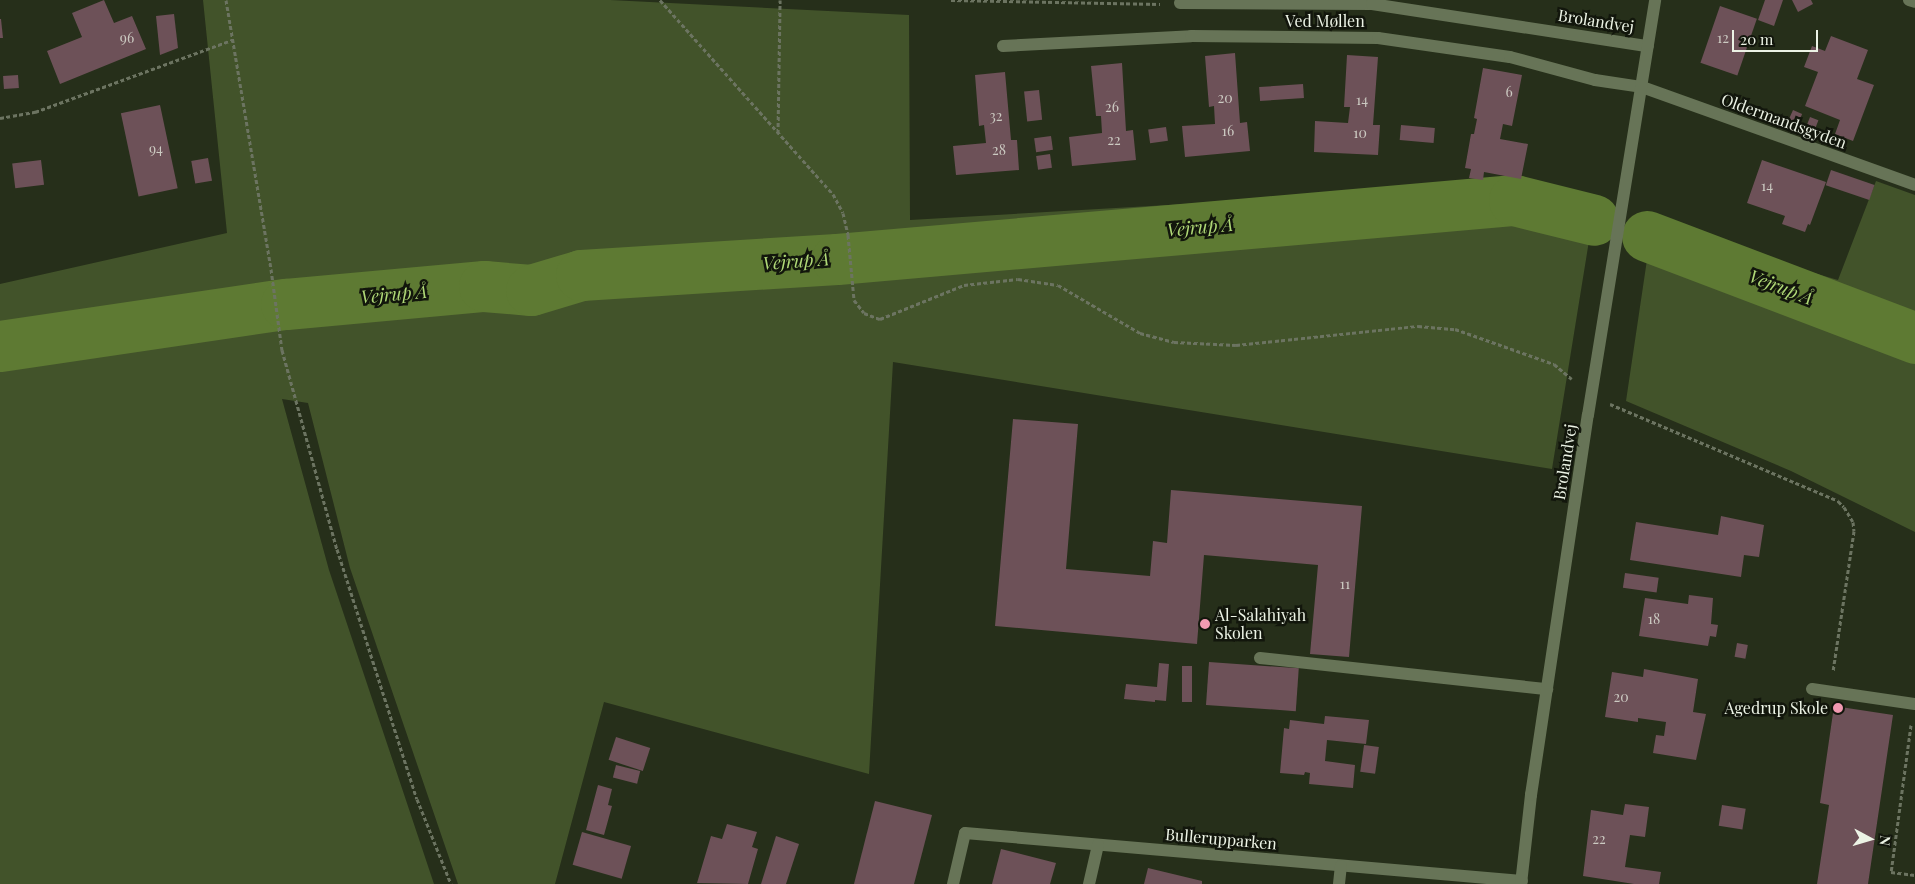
<!DOCTYPE html>
<html>
<head>
<meta charset="utf-8">
<style>
  body { margin:0 }
  #map { position:relative; width:1915px; height:884px; overflow:hidden; background:#262f1a; font-family:"Playfair Display",serif }
  div>[style] { position:absolute }
  .green>* { inset:0; background:#42532a }
  .river>* { height:51px; margin:-25.5px; padding:0 25.5px; transform-origin:25.5px; border-radius:25.5px; background:#5e7a33 }
  .building>* { inset:0; background:#6d5158; transform-origin:0 0 }
  .path>* { height:3px; margin-top:-1.5px; transform-origin:0; background:repeating-linear-gradient(90deg,#6c7461 0 4px,transparent 0 6.5px) }
  .minor>* { height:12px; margin:-6px; padding:0 6px; transform-origin:6px; border-radius:6px; background:#677457 }
  .dots>* { width:14px; height:14px; translate:-50% -50%; box-sizing:border-box; border:2px solid #12160c; border-radius:50% }
  span { translate:-50% -50%; white-space:nowrap; text-align:center; line-height:1.15; -webkit-text-stroke:5px #12160c; paint-order:stroke }
  .number-label { font-size:14px; color:#cccac2 }
  .number-label span { -webkit-text-stroke-width:0 }
  .street-label { font-size:16px; color:#ecf3e5 }
  .poi-label { font-size:16px; color:#ecf3e5 }
  .left { translate:0 -50%; text-align:left }
  .right { translate:-100% -50%; text-align:right }
  .water-label { font-size:18px; color:#b0d977; font-style:italic }
  .north { position:absolute; left:1845px; top:814px; width:50px; height:50px; -webkit-text-stroke:4px #12160c; paint-order:stroke; rotate:96deg; font-size:14px; font-weight:700; line-height:20px; text-align:center; color:#ecf3e5 }
  .north::after { content:''; display:block; margin:auto; width:18px; height:22px; background:#ecf3e5; clip-path:polygon(50% 0,100% 100%,50% 72%,0 100%) }
  .scale { position:absolute; left:1732px; top:30px; width:86px; height:22px; box-sizing:border-box; border:2px solid #ecf3e5; border-top:0; padding-left:6px; font-size:15px; line-height:18px; white-space:nowrap; color:#ecf3e5; -webkit-text-stroke:4px #12160c; paint-order:stroke }
</style>
</head>
<body>
<div id="map">
  <div class="green">
    <i style="clip-path:polygon(203px 0,610px 0,909px 15px,910px 220px,1443px 189px,1572px 203px,1594px 210px,1552px 469px,893px 362px,869px 774px,604px 702px,555px 884px,458px 884px,350px 568px,308px 403px,282px 399px,329px 570px,434px 884px,0 884px,0 284px,227px 233px)"></i>
    <i style="clip-path:polygon(1876px 181px,1915px 195px,1915px 532px,1791px 471px,1626px 401px,1652px 226px,1838px 280px)"></i>
  </div>
  <div class="river">
    <i style="left:1647px;top:236px;width:287px;rotate:20.8deg"></i>
    <i style="left:0;top:346px;width:289px;rotate:-8.4deg"></i>
    <i style="left:286px;top:304px;width:199px;rotate:-5.2deg"></i>
    <i style="left:484px;top:286px;width:47px;rotate:4.9deg"></i>
    <i style="left:531px;top:290px;width:52px;rotate:-16.7deg"></i>
    <i style="left:581px;top:275px;width:256px;rotate:-3.6deg"></i>
    <i style="left:837px;top:259px;width:680px;rotate:-4.98deg"></i>
    <i style="left:1514px;top:200px;width:82px;rotate:14deg"></i>
  </div>
  <div class="building">
    <i style="clip-path:polygon(104px 0,114px 23px,132px 16px,146px 49px,60px 84px,47px 51px,82px 37px,72px 13px)"></i>
    <i style="clip-path:polygon(1765px 0,1783px 0,1774px 26px,1758px 20px)"></i>
    <i style="clip-path:polygon(1792px 0,1811px 0,1813px 4px,1798px 12px)"></i>
    <i style="left:1720px;top:6px;width:39px;height:60px;rotate:19deg"></i>
    <i style="clip-path:polygon(174px 14px,178px 48px,160px 55px,156px 16px)"></i>
    <i style="clip-path:polygon(0 19px,1px 19px,3px 38px,0 38px)"></i>
    <i style="clip-path:polygon(1831px 36px,1868px 50px,1857px 79px,1874px 85px,1853px 141px,1835px 134px,1840px 120px,1805px 106px,1818px 72px,1804px 67px,1812px 46px,1825px 51px)"></i>
    <i style="clip-path:polygon(1235px 53px,1240px 123px,1247px 122px,1250px 151px,1185px 157px,1182px 126px,1215px 124px,1214px 106px,1209px 107px,1205px 56px)"></i>
    <i style="clip-path:polygon(1347px 55px,1378px 57px,1373px 125px,1380px 125px,1378px 155px,1314px 152px,1315px 121px,1348px 123px,1350px 107px,1344px 107px)"></i>
    <i style="clip-path:polygon(1122px 63px,1126px 131px,1133px 130px,1136px 160px,1072px 166px,1069px 137px,1102px 133px,1101px 116px,1096px 116px,1091px 66px)"></i>
    <i style="clip-path:polygon(1483px 68px,1522px 75px,1512px 126px,1503px 124px,1500px 139px,1528px 144px,1521px 179px,1484px 172px,1483px 180px,1469px 178px,1471px 169px,1465px 168px,1471px 134px,1474px 134px,1477px 119px,1474px 118px)"></i>
    <i style="clip-path:polygon(1005px 72px,1011px 140px,1017px 140px,1019px 170px,956px 175px,953px 146px,986px 143px,984px 125px,979px 126px,975px 75px)"></i>
    <i style="left:18px;top:75px;width:13px;height:15px;rotate:86deg"></i>
    <i style="left:1303px;top:84px;width:14px;height:44px;rotate:86deg"></i>
    <i style="left:1039px;top:90px;width:30px;height:15px;rotate:84deg"></i>
    <i style="left:160px;top:105px;width:85px;height:40px;rotate:78deg"></i>
    <i style="left:1793px;top:110px;width:10px;height:14px;rotate:24deg"></i>
    <i style="left:1810px;top:117px;width:9px;height:11px;rotate:21deg"></i>
    <i style="left:1401px;top:125px;width:34px;height:15px;rotate:5deg"></i>
    <i style="left:1166px;top:127px;width:14px;height:18px;rotate:82deg"></i>
    <i style="left:1051px;top:136px;width:14px;height:17px;rotate:82deg"></i>
    <i style="left:1050px;top:154px;width:14px;height:14px;rotate:82deg"></i>
    <i style="left:208px;top:158px;width:23px;height:17px;rotate:80deg"></i>
    <i style="left:41px;top:160px;width:25px;height:29px;rotate:83deg"></i>
    <i style="clip-path:polygon(1762px 160px,1826px 182px,1810px 225px,1808px 224px,1805px 232px,1782px 224px,1785px 216px,1747px 203px)"></i>
    <i style="left:1831px;top:170px;width:46px;height:16px;rotate:19deg"></i>
    <i style="clip-path:polygon(1013px 419px,1078px 424px,1066px 569px,1150px 576px,1153px 541px,1167px 543px,1171px 490px,1362px 506px,1349px 657px,1310px 654px,1318px 565px,1204px 555px,1197px 644px,995px 626px)"></i>
    <i style="clip-path:polygon(1721px 516px,1764px 525px,1759px 557px,1744px 555px,1741px 577px,1630px 560px,1636px 522px,1718px 535px)"></i>
    <i style="left:1625px;top:573px;width:34px;height:15px;rotate:8deg"></i>
    <i style="clip-path:polygon(1689px 595px,1713px 598px,1711px 624px,1718px 625px,1716px 637px,1710px 636px,1708px 646px,1639px 636px,1645px 598px,1688px 604px)"></i>
    <i style="left:1737px;top:643px;width:11px;height:14px;rotate:10deg"></i>
    <i style="left:1209px;top:662px;width:90px;height:43px;rotate:4deg"></i>
    <i style="clip-path:polygon(1159px 663px,1169px 664px,1166px 701px,1155px 700px,1155px 702px,1124px 699px,1126px 684px,1157px 687px)"></i>
    <i style="left:1182px;top:666px;width:10px;height:36px"></i>
    <i style="clip-path:polygon(1644px 669px,1698px 679px,1693px 712px,1706px 714px,1696px 760px,1653px 753px,1656px 735px,1664px 736px,1666px 722px,1638px 718px,1638px 722px,1605px 717px,1612px 672px,1643px 677px)"></i>
    <i style="clip-path:polygon(1834px 706px,1893px 715px,1868px 884px,1817px 884px,1829px 805px,1820px 803px)"></i>
    <i style="clip-path:polygon(1325px 716px,1369px 720px,1366px 744px,1327px 740px,1325px 761px,1355px 765px,1353px 788px,1309px 784px,1310px 773px,1305px 772px,1304px 775px,1280px 773px,1284px 728px,1289px 729px,1290px 720px,1324px 724px)"></i>
    <i style="left:616px;top:737px;width:36px;height:24px;rotate:18deg"></i>
    <i style="left:1364px;top:745px;width:15px;height:27px;rotate:8deg"></i>
    <i style="left:616px;top:765px;width:25px;height:13px;rotate:14deg"></i>
    <i style="clip-path:polygon(598px 785px,612px 789px,608px 805px,612px 806px,604px 835px,586px 830px)"></i>
    <i style="clip-path:polygon(875px 801px,932px 815px,914px 884px,854px 884px)"></i>
    <i style="clip-path:polygon(1625px 804px,1649px 807px,1645px 837px,1630px 835px,1625px 867px,1661px 872px,1659px 884px,1634px 884px,1583px 876px,1591px 810px,1623px 815px)"></i>
    <i style="left:1722px;top:805px;width:24px;height:21px;rotate:9deg"></i>
    <i style="clip-path:polygon(727px 824px,757px 832px,752px 847px,758px 849px,748px 884px,697px 883px,711px 836px,722px 839px)"></i>
    <i style="left:582px;top:832px;width:51px;height:34px;rotate:16deg"></i>
    <i style="clip-path:polygon(776px 836px,799px 844px,786px 884px,761px 884px)"></i>
    <i style="clip-path:polygon(1001px 849px,1056px 863px,1050px 884px,992px 884px)"></i>
    <i style="clip-path:polygon(1148px 868px,1202px 881px,1202px 884px,1144px 884px)"></i>
  </div>
  <div class="path">
    <i style="left:226px;top:0;width:273px;rotate:80.5deg"></i>
    <i style="left:271px;top:269px;width:82px;rotate:82.3deg"></i>
    <i style="left:282px;top:350px;width:206px;rotate:74.6deg"></i>
    <i style="left:337px;top:549px;width:262px;rotate:72.3deg"></i>
    <i style="left:417px;top:799px;width:92px;rotate:68.2deg"></i>
    <i style="left:660px;top:0;width:260px;rotate:48.3deg"></i>
    <i style="left:833px;top:194px;width:21px;rotate:62deg"></i>
    <i style="left:843px;top:213px;width:23px;rotate:77deg"></i>
    <i style="left:848px;top:235px;width:65px;rotate:84.7deg"></i>
    <i style="left:854px;top:300px;width:16px;rotate:52deg"></i>
    <i style="left:864px;top:313px;width:17px;rotate:21deg"></i>
    <i style="left:880px;top:319px;width:91px;rotate:-22deg"></i>
    <i style="left:964px;top:285px;width:54px;rotate:-6.3deg"></i>
    <i style="left:1018px;top:279px;width:40px;rotate:8.5deg"></i>
    <i style="left:1058px;top:285px;width:95px;rotate:30.3deg"></i>
    <i style="left:1140px;top:333px;width:35px;rotate:15deg"></i>
    <i style="left:1174px;top:342px;width:62px;rotate:2.8deg"></i>
    <i style="left:1236px;top:345px;width:183px;rotate:-6deg"></i>
    <i style="left:1418px;top:326px;width:37px;rotate:5deg"></i>
    <i style="left:1455px;top:329px;width:105px;rotate:19.5deg"></i>
    <i style="left:1554px;top:364px;width:23px;rotate:40deg"></i>
    <i style="left:951px;top:0;width:209px;rotate:1.1deg"></i>
    <i style="left:0;top:118px;width:36px;rotate:-10deg"></i>
    <i style="left:35px;top:112px;width:210px;rotate:-20.1deg"></i>
    <i style="left:778px;top:133px;width:133px;rotate:-89.1deg"></i>
    <i style="left:1610px;top:404px;width:248px;rotate:23deg"></i>
    <i style="left:1838px;top:501px;width:8px;rotate:45deg"></i>
    <i style="left:1844px;top:507px;width:17px;rotate:59deg"></i>
    <i style="left:1853px;top:522px;width:9px;rotate:84deg"></i>
    <i style="left:1854px;top:531px;width:142px;rotate:98.5deg"></i>
    <i style="left:1911px;top:725px;width:148px;rotate:97.7deg"></i>
    <i style="left:1891px;top:872px;width:24px;rotate:7deg"></i>
  </div>
  <div class="minor">
    <i style="left:1909px;top:0;width:6px;rotate:18deg"></i>
    <i style="left:1180px;top:3px;width:192px;rotate:0.3deg"></i>
    <i style="left:1372px;top:4px;width:279px;rotate:8.7deg"></i>
    <i style="left:1003px;top:46px;width:188px;rotate:-3deg"></i>
    <i style="left:1191px;top:36px;width:187px;rotate:0.6deg"></i>
    <i style="left:1378px;top:38px;width:133px;rotate:8.2deg"></i>
    <i style="left:1510px;top:57px;width:88px;rotate:15.1deg"></i>
    <i style="left:1595px;top:80px;width:48px;rotate:8.5deg"></i>
    <i style="left:1642px;top:87px;width:290px;rotate:19.7deg"></i>
    <i style="left:1260px;top:658px;width:289px;rotate:6.2deg"></i>
    <i style="left:1812px;top:689px;width:104px;rotate:8.3deg"></i>
    <i style="left:953px;top:884px;width:52px;rotate:-76.8deg"></i>
    <i style="left:965px;top:833px;width:559px;rotate:4.93deg"></i>
    <i style="left:1089px;top:884px;width:40px;rotate:-77deg"></i>
    <i style="left:1339px;top:884px;width:18px;rotate:-84deg"></i>
    <i style="left:1521px;top:884px;width:90px;rotate:-83.6deg"></i>
    <i style="left:1531px;top:795px;width:384px;rotate:-81.5deg"></i>
    <i style="left:1588px;top:415px;width:420px;rotate:-80.8deg"></i>
  </div>
  <div class="dots">
    <i style="left:1205px;top:624px;background:#f19ab1"></i>
    <i style="left:1838px;top:708px;background:#f19ab1"></i>
  </div>
  <div class="number-label">
    <span style="left:127px;top:38px">96</span>
    <span style="left:1723px;top:38px">12</span>
    <span style="left:1509px;top:92px">6</span>
    <span style="left:1225px;top:98px">20</span>
    <span style="left:1362px;top:100px">14</span>
    <span style="left:1112px;top:107px">26</span>
    <span style="left:996px;top:116px">32</span>
    <span style="left:1228px;top:131px">16</span>
    <span style="left:1360px;top:133px">10</span>
    <span style="left:1114px;top:140px">22</span>
    <span style="left:156px;top:149px">94</span>
    <span style="left:999px;top:150px">28</span>
    <span style="left:1767px;top:186px">14</span>
    <span style="left:1345px;top:584px">11</span>
    <span style="left:1654px;top:619px">18</span>
    <span style="left:1621px;top:697px">20</span>
    <span style="left:1599px;top:839px">22</span>
  </div>
  <div class="street-label">
    <span style="left:1325px;top:21px">Ved Møllen</span>
    <span style="left:1596px;top:21px;rotate:9deg">Brolandvej</span>
    <span style="left:1784px;top:121px;rotate:20deg">Oldermandsgyden</span>
    <span style="left:1565px;top:462px;rotate:-81deg">Brolandvej</span>
    <span style="left:1221px;top:839px;rotate:5deg">Bullerupparken</span>
  </div>
  <div class="poi-label">
    <span class="left" style="left:1215px;top:624px">Al-Salahiyah<br>Skolen</span>
    <span class="right" style="left:1828px;top:708px">Agedrup Skole</span>
  </div>
  <div class="water-label">
    <span style="left:1200px;top:227px;rotate:-5deg">Vejrup Å</span>
    <span style="left:796px;top:261px;rotate:-4deg">Vejrup Å</span>
    <span style="left:1781px;top:287px;rotate:21deg">Vejrup Å</span>
    <span style="left:394px;top:294px;rotate:-5deg">Vejrup Å</span>
  </div>
  <div class="north">N</div>
  <div class="scale">20 m</div>
</div>
</body>
</html>
